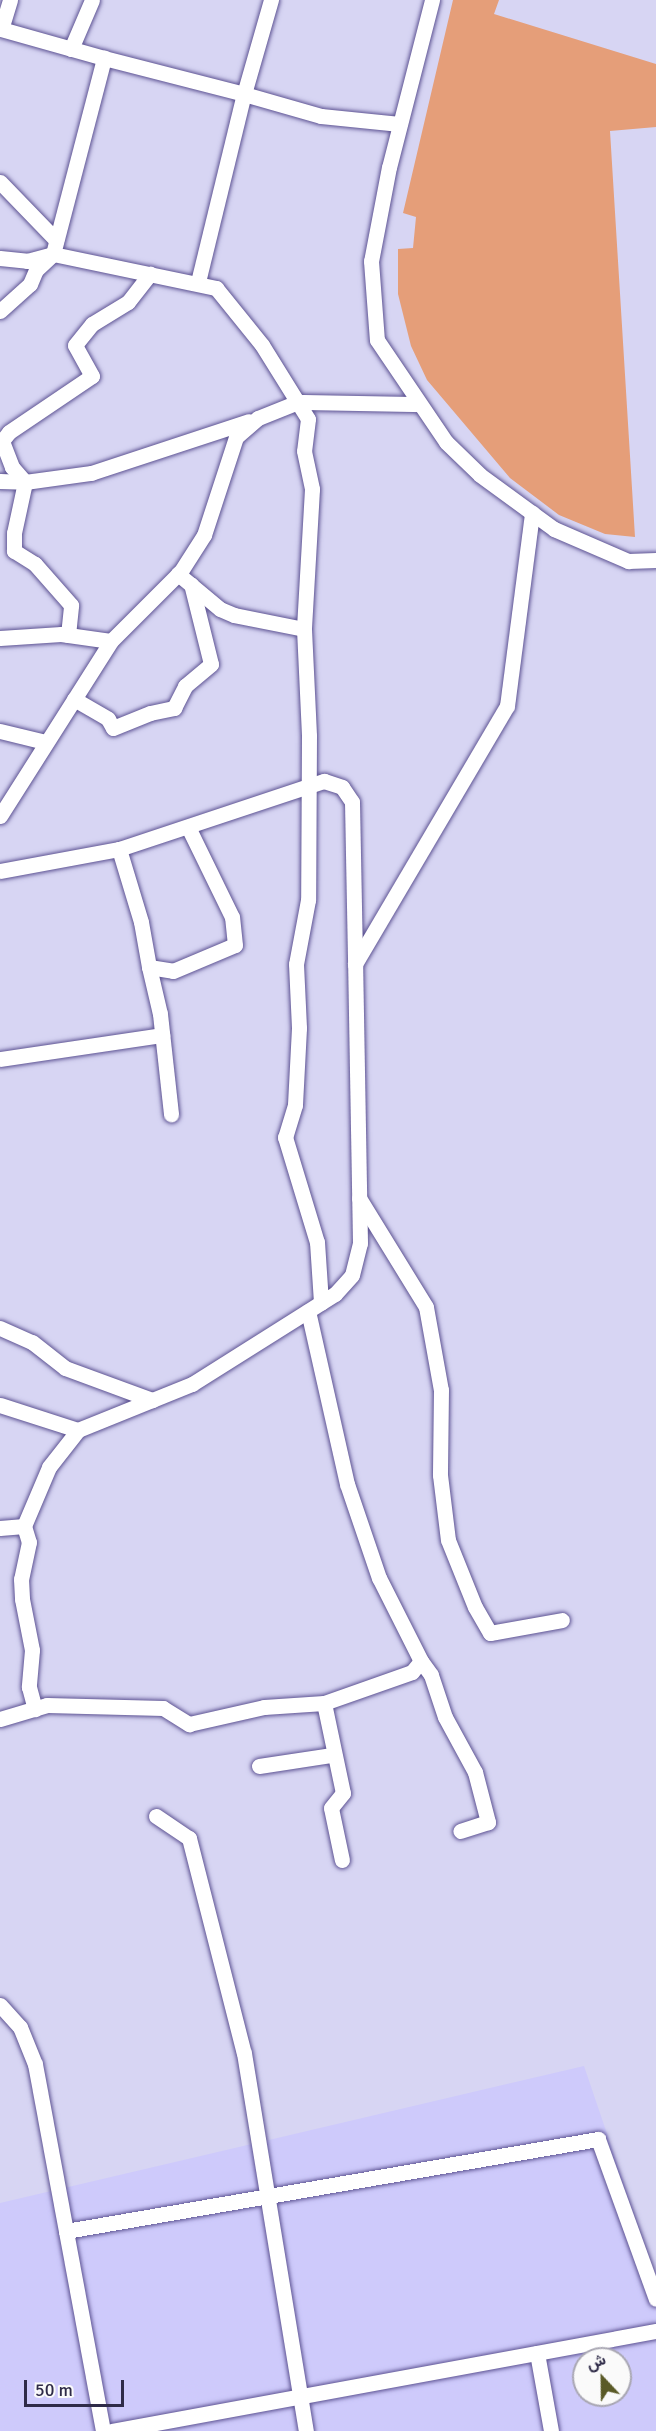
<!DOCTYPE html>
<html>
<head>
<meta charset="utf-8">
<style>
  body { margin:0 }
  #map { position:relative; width:656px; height:2431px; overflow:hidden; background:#d7d5f3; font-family:Signika,Vazirmatn,sans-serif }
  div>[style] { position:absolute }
  .built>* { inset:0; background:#cecafb }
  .green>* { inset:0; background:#e59e79 }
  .roads { filter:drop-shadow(0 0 2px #5d5393) drop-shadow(0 0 2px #5d5393) }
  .minor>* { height:15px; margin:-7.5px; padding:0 7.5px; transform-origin:7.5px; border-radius:7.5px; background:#fff }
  span { translate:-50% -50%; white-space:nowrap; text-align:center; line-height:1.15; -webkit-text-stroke:6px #fafafa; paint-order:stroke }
  .north { position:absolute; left:572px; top:2347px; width:60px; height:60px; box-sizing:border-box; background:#fafafa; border:2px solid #a9a7b3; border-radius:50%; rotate:338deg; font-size:16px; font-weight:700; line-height:24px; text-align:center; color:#2f2b48 }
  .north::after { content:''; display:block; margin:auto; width:21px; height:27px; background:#5a5a27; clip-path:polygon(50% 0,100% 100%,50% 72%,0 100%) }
  .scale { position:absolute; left:24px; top:2380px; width:100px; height:27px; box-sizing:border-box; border:3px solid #2f2b48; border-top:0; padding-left:8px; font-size:18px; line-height:21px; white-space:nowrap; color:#2f2b48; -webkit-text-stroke:4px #fafafa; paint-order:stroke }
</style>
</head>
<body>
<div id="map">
  <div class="built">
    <i style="clip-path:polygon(evenodd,584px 2066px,656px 2278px,656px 2431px,0 2431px,0 2203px,584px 2066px,584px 2359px,620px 2359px,620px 2395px,584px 2395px,584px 2359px)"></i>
  </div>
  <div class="green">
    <i style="clip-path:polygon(453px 0,499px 0,494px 14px,656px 64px,656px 127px,610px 131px,635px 537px,605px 534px,559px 515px,510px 478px,427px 380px,411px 346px,398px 294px,398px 249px,413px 248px,416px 217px,403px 213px)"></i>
  </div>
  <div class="roads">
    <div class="minor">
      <i style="left:10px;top:0;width:30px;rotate:107deg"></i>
      <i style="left:1px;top:29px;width:107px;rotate:15.7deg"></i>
      <i style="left:432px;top:0;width:172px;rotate:104.4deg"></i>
      <i style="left:389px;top:167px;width:96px;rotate:100.8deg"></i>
      <i style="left:371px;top:261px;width:79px;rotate:85.7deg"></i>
      <i style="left:377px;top:340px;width:123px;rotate:55.9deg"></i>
      <i style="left:446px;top:442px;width:47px;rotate:44.1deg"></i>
      <i style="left:480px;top:475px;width:92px;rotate:36.1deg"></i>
      <i style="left:554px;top:529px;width:81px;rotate:23.4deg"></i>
      <i style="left:628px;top:561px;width:28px;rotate:-2deg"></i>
      <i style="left:71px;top:49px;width:53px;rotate:-66.8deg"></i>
      <i style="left:0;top:182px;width:81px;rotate:46deg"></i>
      <i style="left:0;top:258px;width:27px;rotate:6deg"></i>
      <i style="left:27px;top:261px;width:27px;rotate:-15deg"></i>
      <i style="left:53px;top:254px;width:167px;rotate:11.8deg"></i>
      <i style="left:216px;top:288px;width:73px;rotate:51.1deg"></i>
      <i style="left:262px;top:345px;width:87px;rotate:58.1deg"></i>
      <i style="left:308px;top:419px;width:32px;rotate:97deg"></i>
      <i style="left:304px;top:451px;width:39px;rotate:78deg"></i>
      <i style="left:312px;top:489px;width:140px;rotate:93.3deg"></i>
      <i style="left:304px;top:629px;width:71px;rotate:-168.7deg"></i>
      <i style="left:234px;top:615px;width:15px;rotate:-157deg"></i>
      <i style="left:220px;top:609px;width:55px;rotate:-140.2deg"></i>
      <i style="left:198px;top:282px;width:194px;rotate:-76.3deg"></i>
      <i style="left:244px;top:94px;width:80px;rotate:15.9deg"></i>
      <i style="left:321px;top:116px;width:79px;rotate:5.8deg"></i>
      <i style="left:0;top:311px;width:40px;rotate:-42deg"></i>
      <i style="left:30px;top:284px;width:15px;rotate:-67deg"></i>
      <i style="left:36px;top:270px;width:23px;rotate:-43deg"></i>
      <i style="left:53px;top:254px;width:203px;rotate:-75.4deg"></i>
      <i style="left:104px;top:58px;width:145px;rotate:14.4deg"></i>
      <i style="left:244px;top:94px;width:98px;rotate:-74deg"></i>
      <i style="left:0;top:481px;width:25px;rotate:2deg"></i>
      <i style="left:25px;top:482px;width:20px;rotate:-131deg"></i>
      <i style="left:12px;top:467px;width:28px;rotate:-111deg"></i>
      <i style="left:2px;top:441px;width:11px;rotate:-52deg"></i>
      <i style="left:9px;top:432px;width:100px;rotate:-34deg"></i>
      <i style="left:92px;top:376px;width:35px;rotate:-119deg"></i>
      <i style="left:75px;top:345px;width:27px;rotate:-51deg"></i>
      <i style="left:92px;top:324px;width:42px;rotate:-31.4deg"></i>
      <i style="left:128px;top:302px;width:36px;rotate:-52deg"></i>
      <i style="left:304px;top:629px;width:107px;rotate:87.3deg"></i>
      <i style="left:309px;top:736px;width:164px;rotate:90.3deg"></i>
      <i style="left:308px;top:900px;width:65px;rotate:100.6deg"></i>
      <i style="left:296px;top:964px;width:64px;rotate:87.3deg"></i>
      <i style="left:299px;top:1028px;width:77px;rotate:93deg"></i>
      <i style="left:295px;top:1105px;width:34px;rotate:107deg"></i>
      <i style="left:285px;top:1137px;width:110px;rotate:73.1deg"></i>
      <i style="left:317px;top:1242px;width:61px;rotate:86.2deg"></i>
      <i style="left:68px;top:635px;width:30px;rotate:-84deg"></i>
      <i style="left:71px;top:605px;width:55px;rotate:-131.3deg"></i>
      <i style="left:35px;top:564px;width:25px;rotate:-148deg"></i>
      <i style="left:14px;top:551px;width:18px;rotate:-90deg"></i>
      <i style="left:14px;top:533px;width:52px;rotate:-77.8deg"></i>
      <i style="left:25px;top:482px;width:67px;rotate:-7.8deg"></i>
      <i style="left:91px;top:473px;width:166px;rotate:-18.2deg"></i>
      <i style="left:0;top:638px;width:61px;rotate:-3.8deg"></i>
      <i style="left:61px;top:634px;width:50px;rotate:8deg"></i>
      <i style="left:74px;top:699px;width:39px;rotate:30deg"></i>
      <i style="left:108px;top:719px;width:10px;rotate:61deg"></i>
      <i style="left:113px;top:728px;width:40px;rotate:-22deg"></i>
      <i style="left:150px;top:713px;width:25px;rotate:-12deg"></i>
      <i style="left:174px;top:708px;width:25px;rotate:-63deg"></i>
      <i style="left:185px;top:686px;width:34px;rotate:-40deg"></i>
      <i style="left:211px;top:664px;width:82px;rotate:-104deg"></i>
      <i style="left:0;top:731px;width:46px;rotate:13.7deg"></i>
      <i style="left:0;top:816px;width:207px;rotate:-57.6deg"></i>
      <i style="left:111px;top:641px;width:99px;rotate:-45deg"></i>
      <i style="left:181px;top:571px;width:43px;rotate:-57.4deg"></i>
      <i style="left:204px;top:535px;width:103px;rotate:-71.9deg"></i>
      <i style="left:236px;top:437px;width:29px;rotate:-41deg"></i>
      <i style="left:258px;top:418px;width:43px;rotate:-21.8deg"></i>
      <i style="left:298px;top:402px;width:120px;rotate:1deg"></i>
      <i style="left:119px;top:849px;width:76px;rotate:73.2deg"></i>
      <i style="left:141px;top:922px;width:46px;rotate:79.9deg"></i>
      <i style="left:149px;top:967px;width:24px;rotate:9deg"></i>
      <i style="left:173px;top:971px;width:67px;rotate:-22.8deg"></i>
      <i style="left:235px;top:945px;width:28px;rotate:-96deg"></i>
      <i style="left:232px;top:917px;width:98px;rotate:-116deg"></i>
      <i style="left:0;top:871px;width:121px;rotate:-10.5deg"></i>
      <i style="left:119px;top:849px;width:216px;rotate:-18.4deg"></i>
      <i style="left:324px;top:781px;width:19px;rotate:18deg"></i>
      <i style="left:342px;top:787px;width:18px;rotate:56deg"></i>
      <i style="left:352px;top:802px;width:162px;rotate:88.9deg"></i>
      <i style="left:149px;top:967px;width:48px;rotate:76.8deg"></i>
      <i style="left:160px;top:1014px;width:101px;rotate:83.7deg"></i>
      <i style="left:0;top:1059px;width:164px;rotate:-8.4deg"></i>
      <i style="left:359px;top:1198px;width:128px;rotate:58.4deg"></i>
      <i style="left:426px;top:1307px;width:84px;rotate:79.8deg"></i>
      <i style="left:441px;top:1390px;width:85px;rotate:90.7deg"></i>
      <i style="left:440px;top:1475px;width:65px;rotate:83deg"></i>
      <i style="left:448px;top:1540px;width:72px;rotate:68.1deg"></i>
      <i style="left:475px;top:1607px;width:30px;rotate:60deg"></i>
      <i style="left:490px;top:1633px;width:73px;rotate:-10.2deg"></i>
      <i style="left:0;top:1328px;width:35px;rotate:24deg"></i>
      <i style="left:32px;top:1342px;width:42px;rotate:38.2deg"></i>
      <i style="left:65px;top:1368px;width:93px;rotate:20.2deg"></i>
      <i style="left:0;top:1405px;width:82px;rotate:17.8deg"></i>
      <i style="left:24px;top:1526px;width:17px;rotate:73deg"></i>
      <i style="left:29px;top:1542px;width:38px;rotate:102deg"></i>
      <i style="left:21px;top:1579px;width:20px;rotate:87deg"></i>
      <i style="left:22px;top:1599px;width:52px;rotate:78.9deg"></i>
      <i style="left:32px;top:1650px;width:37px;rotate:95deg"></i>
      <i style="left:29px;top:1687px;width:23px;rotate:75deg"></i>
      <i style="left:0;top:1528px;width:24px;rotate:-5deg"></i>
      <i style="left:24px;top:1526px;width:64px;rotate:-67deg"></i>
      <i style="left:49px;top:1467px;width:47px;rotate:-51.9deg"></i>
      <i style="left:78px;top:1430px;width:123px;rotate:-22deg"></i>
      <i style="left:192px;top:1384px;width:169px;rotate:-32.2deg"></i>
      <i style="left:335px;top:1294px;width:25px;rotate:-48deg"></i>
      <i style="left:352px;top:1275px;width:33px;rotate:-76deg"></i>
      <i style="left:360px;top:1243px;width:279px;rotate:-91deg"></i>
      <i style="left:355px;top:964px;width:299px;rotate:-59.5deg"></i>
      <i style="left:507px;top:706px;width:195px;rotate:-82.6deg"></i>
      <i style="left:421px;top:1661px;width:17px;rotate:54deg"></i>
      <i style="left:431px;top:1675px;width:44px;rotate:71.6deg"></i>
      <i style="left:445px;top:1717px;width:63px;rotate:61.4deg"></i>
      <i style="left:475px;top:1772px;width:52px;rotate:75.4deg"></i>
      <i style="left:488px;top:1822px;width:29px;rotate:162deg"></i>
      <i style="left:324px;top:1703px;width:92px;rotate:78.1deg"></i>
      <i style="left:343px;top:1793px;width:19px;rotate:129deg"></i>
      <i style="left:331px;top:1808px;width:53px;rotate:78.1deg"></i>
      <i style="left:0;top:1719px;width:49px;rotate:-16.6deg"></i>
      <i style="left:47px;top:1705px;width:116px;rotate:1.5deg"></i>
      <i style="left:163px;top:1708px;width:31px;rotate:32deg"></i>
      <i style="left:189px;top:1724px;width:77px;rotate:-12.8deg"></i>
      <i style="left:264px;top:1707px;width:60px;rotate:-3.8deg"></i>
      <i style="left:324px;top:1703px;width:93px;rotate:-19.4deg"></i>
      <i style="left:412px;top:1672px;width:14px;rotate:-51deg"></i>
      <i style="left:421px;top:1661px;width:93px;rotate:-116.8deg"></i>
      <i style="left:379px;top:1578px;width:99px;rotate:-108.8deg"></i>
      <i style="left:347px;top:1484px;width:177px;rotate:-102.7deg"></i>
      <i style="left:259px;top:1766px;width:74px;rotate:-8.6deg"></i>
      <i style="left:156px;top:1816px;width:40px;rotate:34deg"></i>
      <i style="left:189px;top:1838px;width:222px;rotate:75.7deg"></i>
      <i style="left:244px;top:2053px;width:383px;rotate:80.7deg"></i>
      <i style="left:0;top:2005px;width:30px;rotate:48deg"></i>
      <i style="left:20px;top:2027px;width:40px;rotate:68deg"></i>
      <i style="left:35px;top:2064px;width:373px;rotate:79.5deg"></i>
      <i style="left:66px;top:2231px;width:540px;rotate:-9.81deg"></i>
      <i style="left:598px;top:2139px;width:170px;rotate:70.1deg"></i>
      <i style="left:537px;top:2353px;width:79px;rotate:79.8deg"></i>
      <i style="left:112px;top:2431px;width:553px;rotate:-10.42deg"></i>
    </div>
  </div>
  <div class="north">ش</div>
  <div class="scale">50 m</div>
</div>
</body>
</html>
